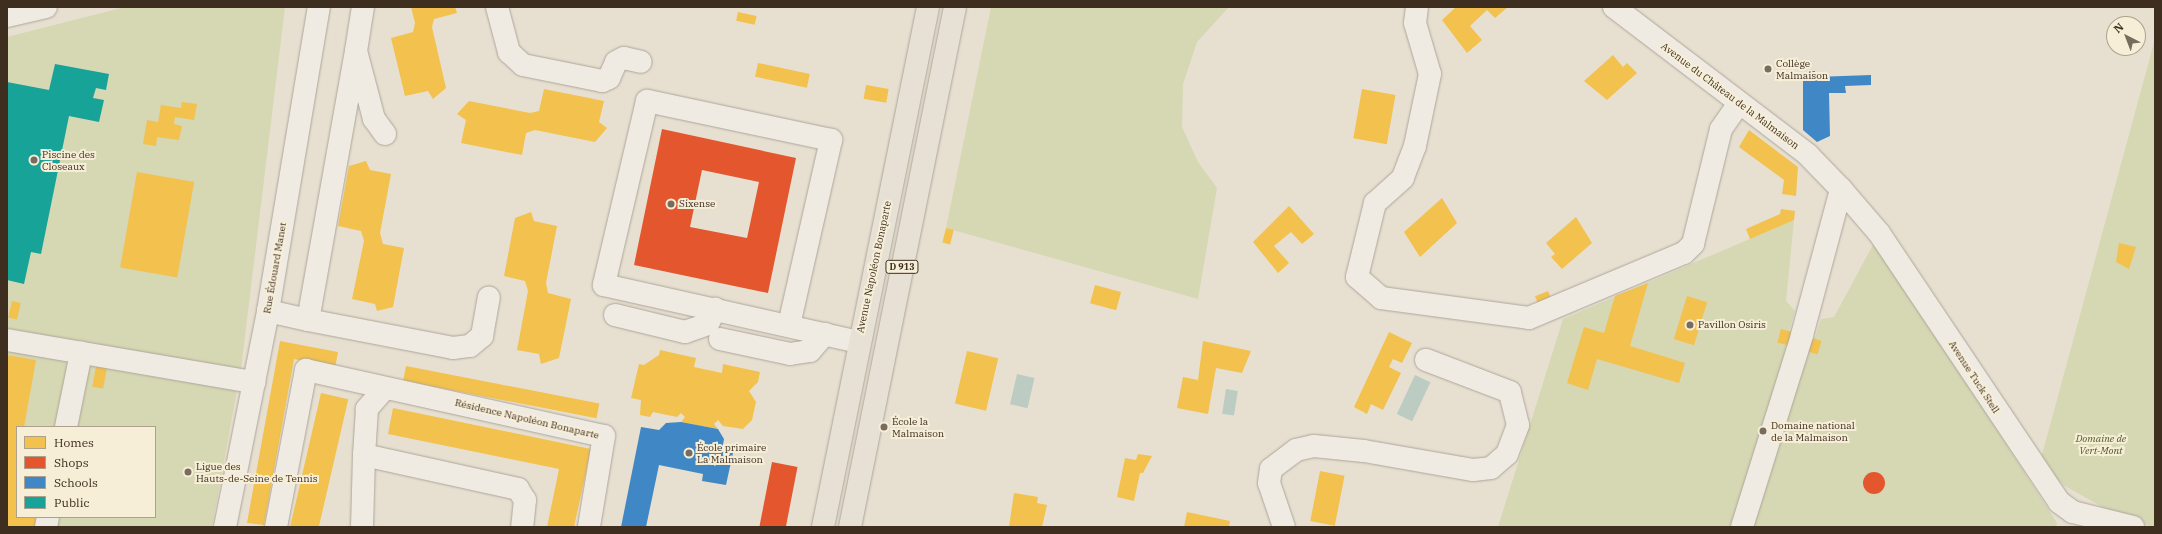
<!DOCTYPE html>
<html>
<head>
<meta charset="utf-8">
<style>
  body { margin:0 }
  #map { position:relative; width:2162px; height:534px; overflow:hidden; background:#e7e0d1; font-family:"IBM Plex Serif",serif }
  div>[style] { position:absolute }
  .green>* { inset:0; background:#d6d7b3 }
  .water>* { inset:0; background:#bcccc2; transform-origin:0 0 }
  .homes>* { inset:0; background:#f2c14e; transform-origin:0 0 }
  .shops>* { inset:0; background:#e4572e; transform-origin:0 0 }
  .round { border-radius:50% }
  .schools>* { inset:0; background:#3f88c5 }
  .public>* { inset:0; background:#17a398 }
  .roads { filter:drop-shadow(0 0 1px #ada599) drop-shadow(0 0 1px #ada599) }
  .minor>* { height:22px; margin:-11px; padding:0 11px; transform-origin:11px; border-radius:11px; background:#efebe3 }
  .major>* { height:22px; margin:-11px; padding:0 11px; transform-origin:11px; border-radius:11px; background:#e6e1d4 }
  .dots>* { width:11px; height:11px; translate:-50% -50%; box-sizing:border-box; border:2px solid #f7eed8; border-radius:50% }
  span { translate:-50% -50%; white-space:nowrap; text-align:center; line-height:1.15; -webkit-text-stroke:4px #f7eed8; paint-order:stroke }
  .shield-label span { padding:1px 3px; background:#f7eed8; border:1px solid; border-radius:3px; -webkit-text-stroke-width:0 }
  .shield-label { font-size:9px; color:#3d2e20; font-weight:700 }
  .poi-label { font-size:10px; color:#3d2e20 }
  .left { translate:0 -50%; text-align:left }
  .street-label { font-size:10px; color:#3d2e20 }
  .park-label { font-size:10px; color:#4d5a26; font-style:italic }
  .frame { position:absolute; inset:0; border:8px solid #3d2e20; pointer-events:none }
  .legend { position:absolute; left:16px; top:426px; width:140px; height:92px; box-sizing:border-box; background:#f7eed8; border:1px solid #ada18e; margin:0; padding:5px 7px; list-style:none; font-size:12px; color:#3d2e20 }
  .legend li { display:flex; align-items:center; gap:8px; height:20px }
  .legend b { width:20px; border:1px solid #ada18e }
  .north { position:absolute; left:2106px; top:16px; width:40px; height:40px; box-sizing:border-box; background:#f7eed8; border:1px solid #ada18e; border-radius:50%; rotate:318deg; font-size:11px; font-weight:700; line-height:16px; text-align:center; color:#3d2e20 }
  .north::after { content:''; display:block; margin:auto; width:14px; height:18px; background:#786c5e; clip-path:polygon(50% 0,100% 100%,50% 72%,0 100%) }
</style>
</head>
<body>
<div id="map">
  <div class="green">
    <i style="clip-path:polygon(evenodd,125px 7px,285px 7px,241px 369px,212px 527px,7px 527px,7px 37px,125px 7px,17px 427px,155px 427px,155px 517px,17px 517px,17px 427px)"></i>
    <i style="clip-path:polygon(991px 7px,1229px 7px,1197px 42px,1183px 84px,1182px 127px,1198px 162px,1217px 188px,1198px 299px,946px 228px)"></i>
    <i style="clip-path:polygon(2155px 39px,2155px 527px,2153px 527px,2117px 515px,2065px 486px,2040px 462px)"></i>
    <i style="clip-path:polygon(1794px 220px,1786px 301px,1795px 311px,1789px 331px,1815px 338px,1821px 319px,1834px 317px,1875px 241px,2057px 523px,2056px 527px,1498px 527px,1563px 319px)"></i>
  </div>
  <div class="water">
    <i style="left:1017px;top:374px;width:18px;height:31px;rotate:13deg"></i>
    <i style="left:1415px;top:375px;width:17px;height:43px;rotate:25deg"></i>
    <i style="left:1226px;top:389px;width:12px;height:25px;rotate:9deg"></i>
  </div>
  <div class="homes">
    <i style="clip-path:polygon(411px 7px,455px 7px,457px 13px,434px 19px,432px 27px,446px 88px,433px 99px,428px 91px,405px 96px,391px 38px,413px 32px,415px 23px)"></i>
    <i style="clip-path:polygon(1456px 7px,1508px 7px,1495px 18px,1487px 10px,1470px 26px,1482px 40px,1467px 53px,1442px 20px)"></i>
    <i style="left:738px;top:12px;width:19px;height:9px;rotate:12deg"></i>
    <i style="clip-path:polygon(1613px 55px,1623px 67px,1627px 63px,1637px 73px,1607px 100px,1584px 81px)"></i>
    <i style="left:758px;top:63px;width:53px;height:14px;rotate:12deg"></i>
    <i style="left:866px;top:85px;width:23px;height:14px;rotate:10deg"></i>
    <i style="clip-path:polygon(544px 89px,604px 101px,599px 122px,607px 128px,595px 142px,535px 130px,526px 133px,522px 155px,461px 143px,466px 120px,457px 114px,469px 101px,530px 113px,539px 111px)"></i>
    <i style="left:1362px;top:89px;width:34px;height:50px;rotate:10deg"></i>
    <i style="clip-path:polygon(182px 102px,197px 104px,194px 120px,175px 117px,174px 124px,182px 126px,179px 140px,157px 137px,156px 146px,143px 144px,147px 120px,158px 122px,161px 105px,181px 108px)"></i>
    <i style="clip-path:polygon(1749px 130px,1798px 167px,1796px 196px,1782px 194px,1784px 180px,1739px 147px)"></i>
    <i style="clip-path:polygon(366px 161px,370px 170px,391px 174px,380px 233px,383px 244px,404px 248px,393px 307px,377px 311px,375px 304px,352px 299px,364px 241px,361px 231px,338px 226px,349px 166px)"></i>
    <i style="left:137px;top:172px;width:58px;height:97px;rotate:10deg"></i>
    <i style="clip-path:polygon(1442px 198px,1457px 223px,1420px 257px,1404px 232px)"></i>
    <i style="clip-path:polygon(1289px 206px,1314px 234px,1302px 244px,1291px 232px,1274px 246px,1289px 263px,1278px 273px,1253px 242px)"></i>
    <i style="clip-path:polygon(1781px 209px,1795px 211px,1794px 220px,1750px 239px,1746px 229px,1780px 214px)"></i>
    <i style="clip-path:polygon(531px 212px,534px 221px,557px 226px,546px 283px,548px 293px,571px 299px,559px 358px,541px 364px,539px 354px,517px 350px,528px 291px,525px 281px,504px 276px,515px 218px)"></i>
    <i style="clip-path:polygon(1576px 217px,1592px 243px,1562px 269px,1551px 257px,1555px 254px,1546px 243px)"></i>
    <i style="left:946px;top:228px;width:8px;height:15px;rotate:14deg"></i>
    <i style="clip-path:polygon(2119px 243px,2136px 247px,2129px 269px,2116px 262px)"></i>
    <i style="clip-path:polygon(1648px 283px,1630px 346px,1685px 363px,1679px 383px,1597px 359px,1588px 390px,1567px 383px,1584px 327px,1604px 333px,1615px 296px)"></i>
    <i style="left:1095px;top:285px;width:27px;height:19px;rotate:15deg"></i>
    <i style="left:1548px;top:291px;width:11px;height:14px;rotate:68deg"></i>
    <i style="left:1687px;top:296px;width:21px;height:45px;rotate:17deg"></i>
    <i style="left:12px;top:301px;width:9px;height:17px;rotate:13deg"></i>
    <i style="left:1781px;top:329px;width:11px;height:14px;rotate:15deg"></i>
    <i style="clip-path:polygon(1389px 332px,1412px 343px,1402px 363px,1393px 359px,1389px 367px,1401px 373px,1383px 410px,1371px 404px,1367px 414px,1354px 407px)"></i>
    <i style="left:1812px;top:338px;width:10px;height:14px;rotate:17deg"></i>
    <i style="clip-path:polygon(280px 341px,338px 352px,335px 368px,294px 359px,264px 525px,247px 523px)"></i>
    <i style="clip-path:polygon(1203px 341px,1251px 351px,1242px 373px,1216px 368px,1208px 414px,1177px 408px,1183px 377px,1198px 380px)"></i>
    <i style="clip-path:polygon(660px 350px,696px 358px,694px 367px,722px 373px,723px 364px,760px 372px,758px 382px,749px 391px,756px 402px,752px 420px,743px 429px,723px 426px,718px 420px,714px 424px,718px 429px,681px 422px,685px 417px,681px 413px,677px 417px,653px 412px,650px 417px,640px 415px,641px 400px,631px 398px,639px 364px,644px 365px,659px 355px)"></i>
    <i style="left:967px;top:351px;width:32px;height:54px;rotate:13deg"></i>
    <i style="clip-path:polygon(7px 355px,36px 360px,24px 427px,17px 427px,17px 517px,36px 517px,35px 527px,7px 527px)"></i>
    <i style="left:96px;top:366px;width:11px;height:21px;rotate:10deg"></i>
    <i style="left:406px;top:366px;width:197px;height:15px;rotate:11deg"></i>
    <i style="left:321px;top:393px;width:28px;height:137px;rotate:13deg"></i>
    <i style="clip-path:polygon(393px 408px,591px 449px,574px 527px,547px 527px,559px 469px,388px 434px)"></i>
    <i style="clip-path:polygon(1138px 454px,1152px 456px,1143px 473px,1140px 473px,1134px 501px,1117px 497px,1125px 458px,1136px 460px)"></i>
    <i style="left:1320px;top:471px;width:25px;height:51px;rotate:11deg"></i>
    <i style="clip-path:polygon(1014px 493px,1038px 497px,1037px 503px,1047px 505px,1042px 527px,1009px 527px)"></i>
    <i style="clip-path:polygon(1187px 512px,1230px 521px,1229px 527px,1184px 527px)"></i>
  </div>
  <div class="shops">
    <i style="clip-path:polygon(evenodd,662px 129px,796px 158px,768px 293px,634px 265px,662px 129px,702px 170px,759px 182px,747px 238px,690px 227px,702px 170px)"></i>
    <i style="left:772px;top:462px;width:26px;height:66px;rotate:11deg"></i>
    <i class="round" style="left:1863px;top:472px;width:22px;height:22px"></i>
  </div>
  <div class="schools">
    <i style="clip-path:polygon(1809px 71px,1815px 71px,1815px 77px,1871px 75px,1871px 85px,1845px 86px,1846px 93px,1829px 93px,1830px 136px,1817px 142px,1803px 130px,1803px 77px,1809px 77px)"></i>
    <i style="clip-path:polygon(681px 422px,718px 429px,724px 439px,722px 451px,733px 453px,726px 485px,702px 481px,703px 474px,659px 465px,646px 527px,621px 527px,641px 427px,659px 430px,666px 423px)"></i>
  </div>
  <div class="public">
    <i style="clip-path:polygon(55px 64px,109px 74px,106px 90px,96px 88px,93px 98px,104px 100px,99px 122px,69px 116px,41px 254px,31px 252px,24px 284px,7px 280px,7px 82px,49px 90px)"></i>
  </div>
  <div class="roads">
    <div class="minor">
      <i style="left:497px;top:7px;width:47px;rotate:75.1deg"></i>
      <i style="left:509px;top:52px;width:19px;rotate:43deg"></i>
      <i style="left:523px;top:65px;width:81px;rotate:11.4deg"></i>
      <i style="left:602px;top:81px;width:8px;rotate:-23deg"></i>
      <i style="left:609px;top:78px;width:17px;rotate:-66deg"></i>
      <i style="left:616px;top:62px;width:9px;rotate:-27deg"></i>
      <i style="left:624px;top:58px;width:17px;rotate:13deg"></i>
      <i style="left:1417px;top:7px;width:16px;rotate:97deg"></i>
      <i style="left:1415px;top:23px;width:53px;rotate:73.6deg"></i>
      <i style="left:1430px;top:74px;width:74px;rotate:101.8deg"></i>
      <i style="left:1415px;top:146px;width:34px;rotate:111deg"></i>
      <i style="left:1403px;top:178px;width:38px;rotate:138deg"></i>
      <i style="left:1375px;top:203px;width:76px;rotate:103.7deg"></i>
      <i style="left:1357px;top:277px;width:32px;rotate:41deg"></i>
      <i style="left:1381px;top:298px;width:149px;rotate:7.7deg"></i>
      <i style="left:1529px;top:318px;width:168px;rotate:-22.8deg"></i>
      <i style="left:1684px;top:253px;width:13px;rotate:-45deg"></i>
      <i style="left:1693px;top:244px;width:118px;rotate:-76.3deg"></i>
      <i style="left:1721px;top:129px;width:32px;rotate:-55deg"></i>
      <i style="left:1614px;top:7px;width:244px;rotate:37.3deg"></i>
      <i style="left:1808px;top:155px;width:47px;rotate:45.9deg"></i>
      <i style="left:1841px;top:189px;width:58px;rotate:49.2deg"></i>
      <i style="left:1879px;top:233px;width:324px;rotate:56.2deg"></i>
      <i style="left:2059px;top:502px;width:17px;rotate:36deg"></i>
      <i style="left:2073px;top:512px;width:62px;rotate:14deg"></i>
      <i style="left:7px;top:16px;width:40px;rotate:-13deg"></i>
      <i style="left:356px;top:51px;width:45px;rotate:-81deg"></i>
      <i style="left:385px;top:134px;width:19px;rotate:-126deg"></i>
      <i style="left:374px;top:119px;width:70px;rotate:-104.8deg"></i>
      <i style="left:356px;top:51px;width:273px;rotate:100.1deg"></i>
      <i style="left:308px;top:320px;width:148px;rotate:10.9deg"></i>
      <i style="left:453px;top:348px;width:17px;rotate:-7deg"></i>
      <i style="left:470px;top:346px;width:16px;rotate:-40deg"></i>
      <i style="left:482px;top:336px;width:39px;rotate:-80deg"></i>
      <i style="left:268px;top:311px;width:41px;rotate:12.7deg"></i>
      <i style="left:615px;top:315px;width:72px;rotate:13.7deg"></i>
      <i style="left:685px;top:332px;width:24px;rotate:-19deg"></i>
      <i style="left:708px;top:324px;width:17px;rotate:-65deg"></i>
      <i style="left:789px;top:325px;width:190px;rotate:-77.2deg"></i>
      <i style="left:831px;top:140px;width:188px;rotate:-168deg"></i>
      <i style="left:647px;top:101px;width:189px;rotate:103.2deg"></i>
      <i style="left:604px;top:285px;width:261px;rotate:12.6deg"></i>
      <i style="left:720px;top:339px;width:72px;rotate:12.1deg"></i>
      <i style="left:790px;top:354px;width:20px;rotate:-9deg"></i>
      <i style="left:810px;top:351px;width:23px;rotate:-49deg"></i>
      <i style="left:7px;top:340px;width:251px;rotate:9.7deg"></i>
      <i style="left:385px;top:388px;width:28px;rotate:131deg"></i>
      <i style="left:367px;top:409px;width:46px;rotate:93.7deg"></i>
      <i style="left:364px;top:455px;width:158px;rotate:12.4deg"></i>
      <i style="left:518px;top:489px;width:13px;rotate:58deg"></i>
      <i style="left:525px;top:500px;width:27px;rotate:96deg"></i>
      <i style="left:66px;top:427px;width:76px;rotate:-78.5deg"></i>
      <i style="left:46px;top:527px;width:10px;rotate:-79deg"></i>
      <i style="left:225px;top:527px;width:220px;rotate:-78.7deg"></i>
      <i style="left:268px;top:311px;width:308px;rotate:-80.5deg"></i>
      <i style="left:276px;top:527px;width:160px;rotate:-79.2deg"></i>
      <i style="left:306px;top:370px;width:305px;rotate:12.5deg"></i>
      <i style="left:604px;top:436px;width:92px;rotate:99.4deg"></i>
      <i style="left:362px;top:527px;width:72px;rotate:-88.4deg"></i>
      <i style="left:1284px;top:527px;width:46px;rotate:-108.8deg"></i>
      <i style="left:1269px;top:483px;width:14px;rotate:-82deg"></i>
      <i style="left:1271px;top:469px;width:31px;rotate:-37deg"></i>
      <i style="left:1296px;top:450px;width:18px;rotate:-13deg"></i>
      <i style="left:1314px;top:446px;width:50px;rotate:5.7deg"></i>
      <i style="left:1364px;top:451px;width:111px;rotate:9.9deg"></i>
      <i style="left:1473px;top:470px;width:18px;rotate:-6deg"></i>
      <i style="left:1491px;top:468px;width:21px;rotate:-41deg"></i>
      <i style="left:1507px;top:454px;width:31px;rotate:-69deg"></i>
      <i style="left:1518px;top:425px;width:34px;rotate:-104deg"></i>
      <i style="left:1510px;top:392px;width:90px;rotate:-159.1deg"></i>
      <i style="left:1742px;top:527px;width:201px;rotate:-72.6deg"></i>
      <i style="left:1802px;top:335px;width:151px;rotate:-75deg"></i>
    </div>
    <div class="major">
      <i style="left:823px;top:527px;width:530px;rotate:-78.58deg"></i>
      <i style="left:850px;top:527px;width:530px;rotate:-78.58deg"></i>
    </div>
  </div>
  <div class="dots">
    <i style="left:1768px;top:69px;background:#786c5e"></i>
    <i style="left:34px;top:160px;background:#786c5e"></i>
    <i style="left:671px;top:204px;background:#786c5e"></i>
    <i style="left:1690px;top:325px;background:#786c5e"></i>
    <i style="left:884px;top:427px;background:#786c5e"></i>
    <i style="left:1763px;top:431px;background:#786c5e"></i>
    <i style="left:689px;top:453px;background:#786c5e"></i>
    <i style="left:188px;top:472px;background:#786c5e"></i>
  </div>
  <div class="shield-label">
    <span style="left:902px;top:267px">D 913</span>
  </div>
  <div class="poi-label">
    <span class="left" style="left:1776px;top:69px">Collège<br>Malmaison</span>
    <span class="left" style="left:42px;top:160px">Piscine des<br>Closeaux</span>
    <span class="left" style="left:679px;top:204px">Sixense</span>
    <span class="left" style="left:1698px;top:325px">Pavillon Osiris</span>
    <span class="left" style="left:892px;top:427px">École la<br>Malmaison</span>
    <span class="left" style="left:1771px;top:431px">Domaine national<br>de la Malmaison</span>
    <span class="left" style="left:697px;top:453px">École primaire<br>La Malmaison</span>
    <span class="left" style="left:196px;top:472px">Ligue des<br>Hauts-de-Seine de Tennis</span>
  </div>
  <div class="street-label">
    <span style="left:1730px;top:96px;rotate:37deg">Avenue du Château de la Malmaison</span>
    <span style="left:874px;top:267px;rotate:-78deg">Avenue Napoléon Bonaparte</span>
    <span style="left:275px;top:268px;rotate:-80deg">Rue Édouard Manet</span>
    <span style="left:1974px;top:377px;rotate:57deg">Avenue Tuck Stell</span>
    <span style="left:527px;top:419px;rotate:13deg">Résidence Napoléon Bonaparte</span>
  </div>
  <div class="park-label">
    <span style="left:2101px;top:444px">Domaine de<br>Vert-Mont</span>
  </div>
  <div class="frame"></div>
  <ul class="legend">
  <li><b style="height:11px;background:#f2c14e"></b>Homes</li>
  <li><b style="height:11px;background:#e4572e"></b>Shops</li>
  <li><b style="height:11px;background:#3f88c5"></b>Schools</li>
  <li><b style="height:11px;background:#17a398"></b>Public</li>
  </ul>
  <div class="north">N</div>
</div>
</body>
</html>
